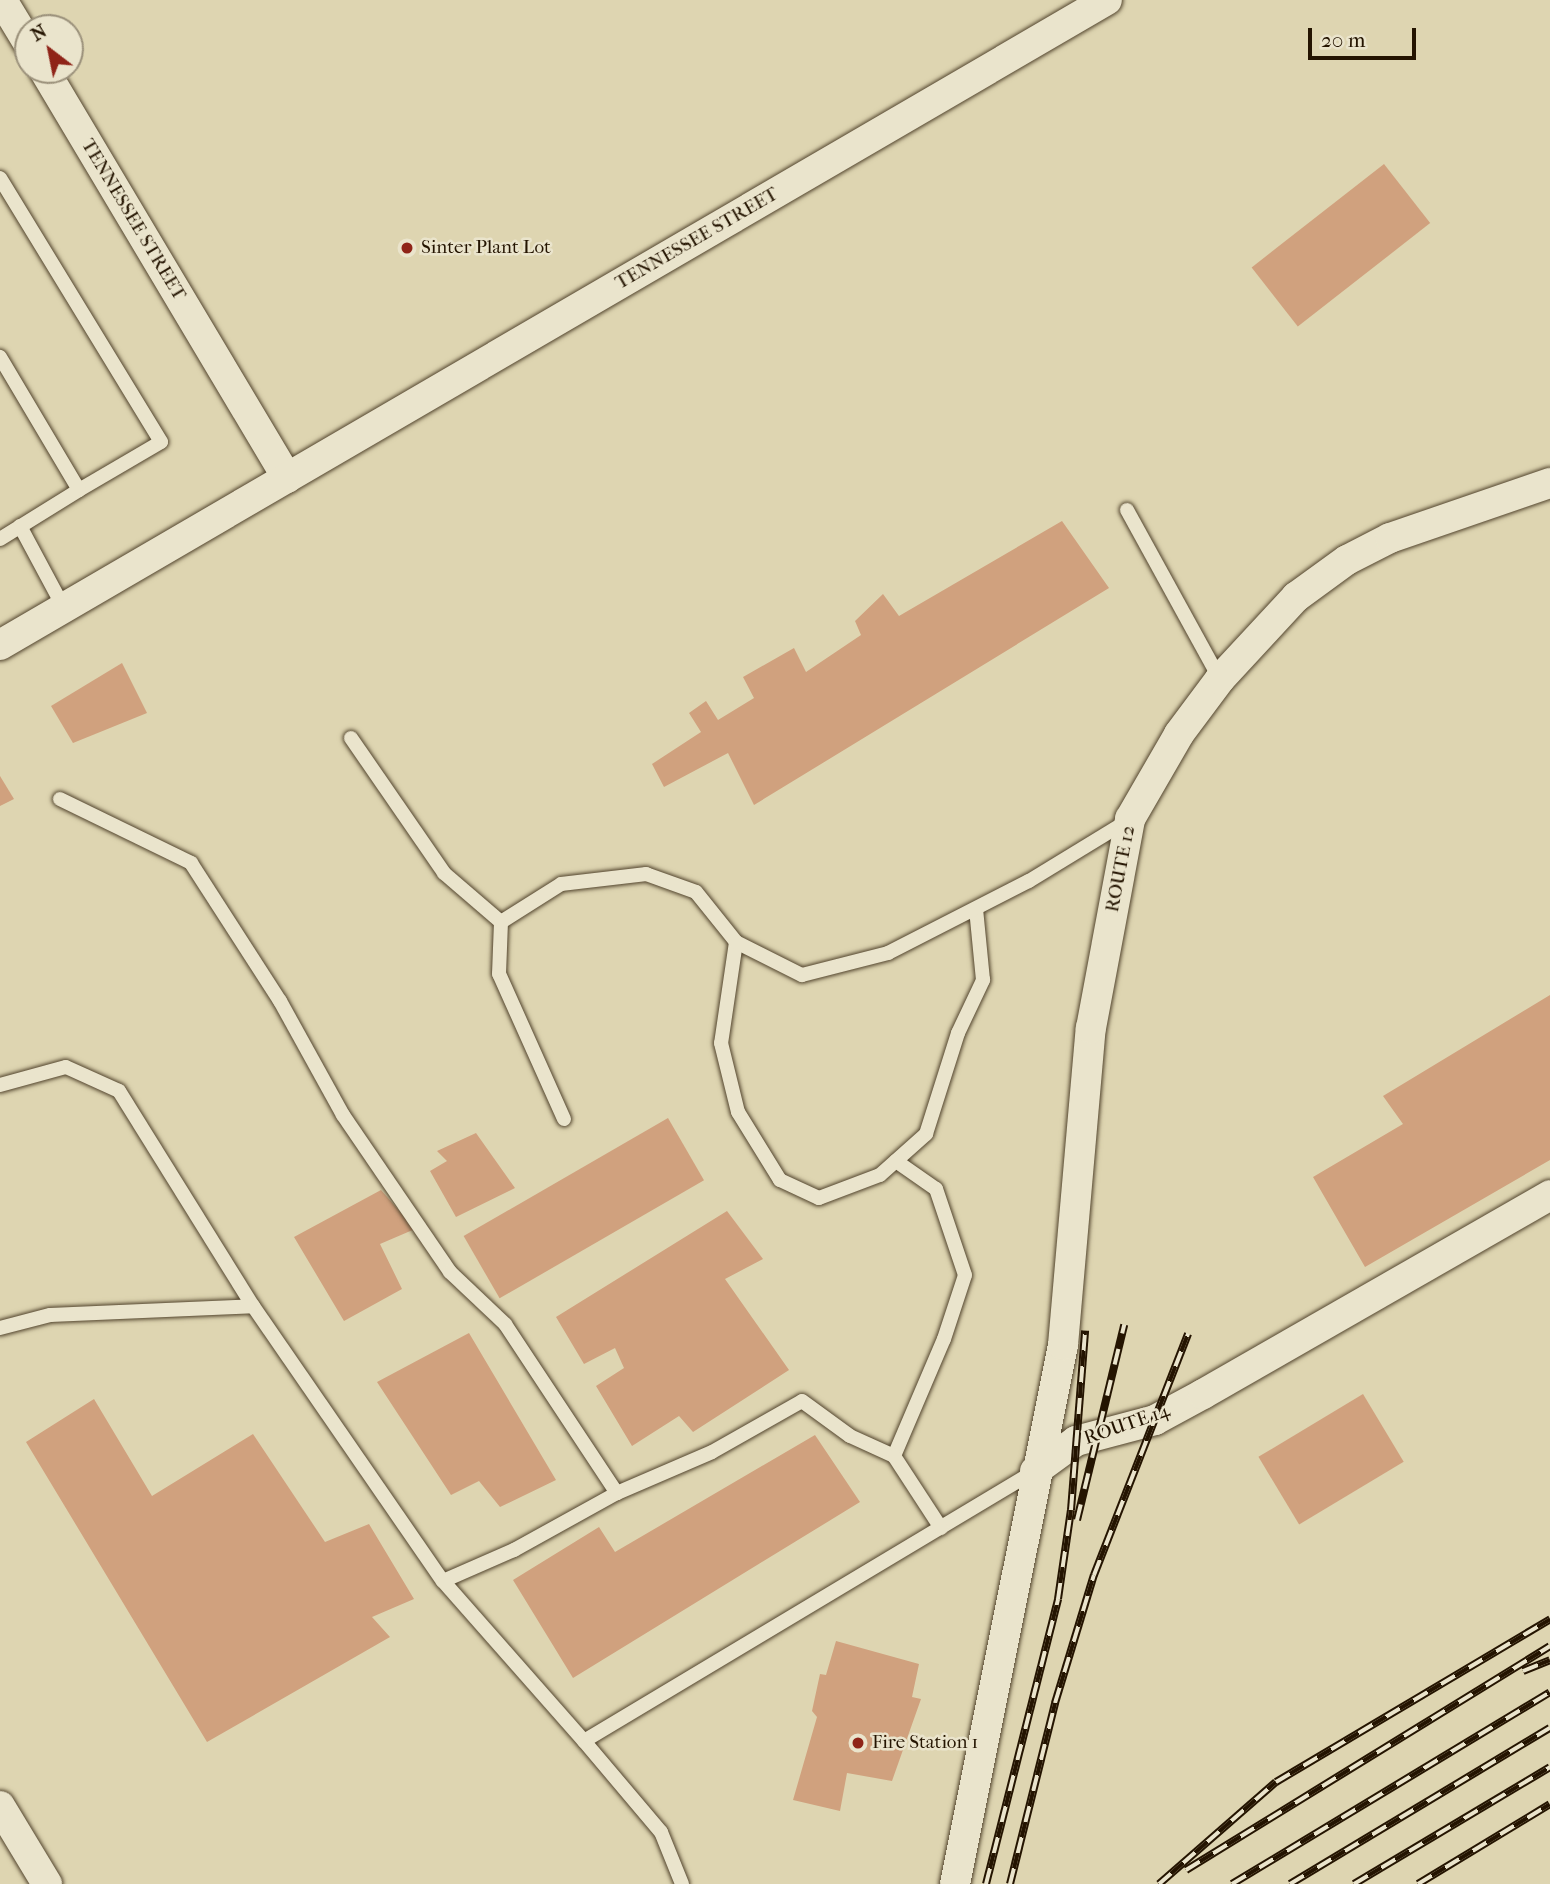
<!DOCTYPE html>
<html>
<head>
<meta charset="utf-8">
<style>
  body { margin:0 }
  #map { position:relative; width:1550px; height:1884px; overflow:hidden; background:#ded5b1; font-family:"IM FELL French Canon",serif }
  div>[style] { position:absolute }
  .building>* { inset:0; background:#d0a17e; transform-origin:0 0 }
  .roads { filter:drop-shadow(0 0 2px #52442d) drop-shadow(0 0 2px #52442d) }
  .lane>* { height:14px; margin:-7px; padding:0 7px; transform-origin:7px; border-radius:7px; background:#eae4cc }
  .street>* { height:30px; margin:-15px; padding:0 15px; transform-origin:15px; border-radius:15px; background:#eae4cc }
  .rail>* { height:8px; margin-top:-4px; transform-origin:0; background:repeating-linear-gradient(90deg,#eae4cc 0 16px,#241401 0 32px); box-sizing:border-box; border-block:2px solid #241401 }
  .dots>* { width:19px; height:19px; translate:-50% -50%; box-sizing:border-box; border:4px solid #eae4cc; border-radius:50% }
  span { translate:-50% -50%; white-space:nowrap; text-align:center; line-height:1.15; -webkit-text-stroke:5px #eae4cc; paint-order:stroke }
  .street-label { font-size:19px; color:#241401 }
  .poi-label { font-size:19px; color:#241401 }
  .left { translate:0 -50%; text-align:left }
  .north { position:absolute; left:14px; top:14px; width:70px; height:70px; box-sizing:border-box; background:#eae4cc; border:2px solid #9b917b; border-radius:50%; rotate:328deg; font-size:19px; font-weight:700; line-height:28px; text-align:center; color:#241401 }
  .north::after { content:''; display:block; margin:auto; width:24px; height:32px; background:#8f2418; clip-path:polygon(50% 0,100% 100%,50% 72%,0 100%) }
  .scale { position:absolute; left:1308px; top:28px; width:108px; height:32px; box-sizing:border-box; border:4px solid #241401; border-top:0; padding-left:9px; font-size:21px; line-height:24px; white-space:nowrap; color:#241401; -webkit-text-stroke:5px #eae4cc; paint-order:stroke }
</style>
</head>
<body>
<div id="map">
  <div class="building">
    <i style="left:1384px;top:164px;width:75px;height:168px;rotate:52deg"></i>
    <i style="clip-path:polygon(1062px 521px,1109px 588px,754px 805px,728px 753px,664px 787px,652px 764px,701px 732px,689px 713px,706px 701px,718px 720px,754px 698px,743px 677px,794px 648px,806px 672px,861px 635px,855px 621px,883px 594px,899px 616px)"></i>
    <i style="clip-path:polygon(122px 663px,147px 713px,73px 743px,51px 706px)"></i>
    <i style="clip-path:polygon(0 776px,14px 799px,0 806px)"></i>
    <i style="clip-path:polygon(1550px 995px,1550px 1160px,1365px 1267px,1313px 1177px,1403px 1124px,1383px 1096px)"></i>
    <i style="left:668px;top:1118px;width:72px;height:236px;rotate:60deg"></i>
    <i style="clip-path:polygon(476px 1133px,515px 1188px,456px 1217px,430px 1171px,447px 1161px,437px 1151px)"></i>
    <i style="clip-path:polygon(381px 1190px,415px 1229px,380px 1244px,402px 1289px,344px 1321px,294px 1237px)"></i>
    <i style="clip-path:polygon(727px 1211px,763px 1259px,725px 1279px,789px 1370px,693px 1432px,679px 1416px,632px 1446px,596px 1386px,624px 1368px,615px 1348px,584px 1364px,556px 1317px)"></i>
    <i style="clip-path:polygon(469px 1333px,556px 1480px,500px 1507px,479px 1481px,451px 1495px,377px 1382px)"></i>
    <i style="left:1363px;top:1394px;width:79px;height:122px;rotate:59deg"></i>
    <i style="clip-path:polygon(94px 1399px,152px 1496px,253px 1434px,325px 1542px,369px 1524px,414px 1599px,372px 1617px,390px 1637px,207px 1742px,26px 1442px)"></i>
    <i style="clip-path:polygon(815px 1435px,860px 1502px,573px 1678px,513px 1580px,599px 1527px,615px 1552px)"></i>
    <i style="clip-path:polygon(836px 1641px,919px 1664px,912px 1697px,921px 1699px,892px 1781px,847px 1773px,840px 1811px,793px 1800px,817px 1717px,812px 1711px,820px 1674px,826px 1675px)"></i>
  </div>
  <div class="roads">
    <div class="lane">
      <i style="left:0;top:178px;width:309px;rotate:58.6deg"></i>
      <i style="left:161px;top:442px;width:95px;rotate:149.7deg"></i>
      <i style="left:79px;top:490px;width:155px;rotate:-120.7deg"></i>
      <i style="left:1127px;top:510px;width:193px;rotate:61.2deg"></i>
      <i style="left:20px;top:526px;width:93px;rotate:61.8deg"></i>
      <i style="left:0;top:539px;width:93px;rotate:-31.8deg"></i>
      <i style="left:351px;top:738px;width:164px;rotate:55.4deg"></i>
      <i style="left:444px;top:873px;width:75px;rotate:40.7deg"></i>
      <i style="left:60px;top:799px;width:146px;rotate:26deg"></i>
      <i style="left:191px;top:863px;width:164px;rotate:57.2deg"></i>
      <i style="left:280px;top:1001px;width:130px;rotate:61.1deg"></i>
      <i style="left:343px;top:1115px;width:190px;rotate:55.7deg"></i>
      <i style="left:450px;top:1272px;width:76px;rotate:43.4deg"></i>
      <i style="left:505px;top:1324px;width:203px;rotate:56.5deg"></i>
      <i style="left:617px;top:1493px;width:118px;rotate:151deg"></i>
      <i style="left:514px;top:1550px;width:77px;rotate:156.4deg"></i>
      <i style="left:736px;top:942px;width:102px;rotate:98.4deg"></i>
      <i style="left:721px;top:1043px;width:71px;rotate:76.2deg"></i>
      <i style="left:738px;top:1112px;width:80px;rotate:58.3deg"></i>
      <i style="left:780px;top:1180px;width:43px;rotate:24.8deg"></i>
      <i style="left:819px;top:1198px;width:65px;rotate:-20.7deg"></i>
      <i style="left:880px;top:1175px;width:62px;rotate:-41.7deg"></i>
      <i style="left:926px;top:1134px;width:106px;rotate:-72.4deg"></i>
      <i style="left:958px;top:1033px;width:59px;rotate:-64.7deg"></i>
      <i style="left:983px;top:980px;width:72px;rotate:-95.6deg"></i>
      <i style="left:0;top:1085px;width:68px;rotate:-15.3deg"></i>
      <i style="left:66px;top:1067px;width:58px;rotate:24.4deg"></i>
      <i style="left:119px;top:1091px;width:253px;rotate:58.1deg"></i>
      <i style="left:253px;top:1306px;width:334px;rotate:55.4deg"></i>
      <i style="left:443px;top:1581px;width:213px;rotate:48.6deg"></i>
      <i style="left:584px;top:1741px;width:526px;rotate:-30.91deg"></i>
      <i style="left:564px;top:1119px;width:159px;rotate:-114.1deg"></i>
      <i style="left:499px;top:974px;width:52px;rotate:-87.8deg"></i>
      <i style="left:501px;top:922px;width:71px;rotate:-32.3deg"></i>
      <i style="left:561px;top:884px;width:86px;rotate:-6.7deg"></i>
      <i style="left:646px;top:874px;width:53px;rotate:19.8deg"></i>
      <i style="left:696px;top:892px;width:64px;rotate:51.3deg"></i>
      <i style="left:736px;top:942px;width:74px;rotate:26.6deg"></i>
      <i style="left:802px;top:975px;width:89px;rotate:-14.3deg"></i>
      <i style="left:888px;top:953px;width:158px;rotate:-27.1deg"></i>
      <i style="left:1029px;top:881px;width:117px;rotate:-31.4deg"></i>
      <i style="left:0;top:1328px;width:52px;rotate:-14.6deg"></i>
      <i style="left:50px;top:1315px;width:203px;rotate:-2.5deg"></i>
      <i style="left:894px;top:1456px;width:127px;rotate:-66.9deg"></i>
      <i style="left:944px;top:1339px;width:67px;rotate:-71.8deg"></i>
      <i style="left:965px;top:1275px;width:91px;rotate:-108.6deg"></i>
      <i style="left:936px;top:1189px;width:49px;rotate:-145deg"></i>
      <i style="left:617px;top:1493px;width:103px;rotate:-23.3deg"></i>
      <i style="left:712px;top:1452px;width:103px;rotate:-29.5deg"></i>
      <i style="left:802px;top:1401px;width:59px;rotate:36.1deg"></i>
      <i style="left:850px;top:1436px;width:48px;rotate:24.4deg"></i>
      <i style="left:894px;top:1456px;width:86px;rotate:56.9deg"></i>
      <i style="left:584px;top:1741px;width:119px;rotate:49.8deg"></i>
      <i style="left:661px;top:1832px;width:56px;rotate:68deg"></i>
    </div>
    <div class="street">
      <i style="left:2px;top:0;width:50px;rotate:58.8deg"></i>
      <i style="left:44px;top:70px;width:475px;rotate:59.2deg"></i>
      <i style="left:0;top:645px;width:1281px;rotate:-30.23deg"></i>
      <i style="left:1035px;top:1471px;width:51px;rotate:-36.2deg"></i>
      <i style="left:1076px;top:1441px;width:82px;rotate:-14.9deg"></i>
      <i style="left:1155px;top:1420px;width:55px;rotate:-28.4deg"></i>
      <i style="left:1203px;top:1394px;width:400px;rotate:-29.8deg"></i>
      <i style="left:0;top:1806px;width:91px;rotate:58.9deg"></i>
      <i style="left:955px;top:1884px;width:550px;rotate:-78.67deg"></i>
      <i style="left:1063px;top:1345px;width:318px;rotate:-85deg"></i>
      <i style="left:1091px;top:1028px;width:213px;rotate:-79.4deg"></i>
      <i style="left:1130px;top:819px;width:98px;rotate:-60deg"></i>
      <i style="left:1179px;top:734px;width:69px;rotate:-53.3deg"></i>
      <i style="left:1220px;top:679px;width:112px;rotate:-47.2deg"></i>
      <i style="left:1296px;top:597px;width:63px;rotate:-36deg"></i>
      <i style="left:1347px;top:560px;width:48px;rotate:-27.1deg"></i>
      <i style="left:1390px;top:538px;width:169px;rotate:-19deg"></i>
    </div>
  </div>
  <div class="rail">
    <i style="left:1077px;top:1520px;width:201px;rotate:-76.4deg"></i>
    <i style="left:1523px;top:1671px;width:29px;rotate:-22deg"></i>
    <i style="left:1186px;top:1870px;width:427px;rotate:-31.6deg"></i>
    <i style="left:986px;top:1884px;width:294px;rotate:-75.8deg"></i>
    <i style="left:1058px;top:1599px;width:90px;rotate:-81.7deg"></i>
    <i style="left:1071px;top:1510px;width:180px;rotate:-85.5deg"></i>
    <i style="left:1010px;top:1884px;width:187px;rotate:-76deg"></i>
    <i style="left:1055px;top:1703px;width:134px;rotate:-73.1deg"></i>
    <i style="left:1094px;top:1575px;width:259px;rotate:-68.7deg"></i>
    <i style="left:1159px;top:1884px;width:155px;rotate:-41.1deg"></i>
    <i style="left:1276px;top:1782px;width:319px;rotate:-30.7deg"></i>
    <i style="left:1232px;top:1884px;width:371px;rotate:-31.1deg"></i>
    <i style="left:1290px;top:1884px;width:303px;rotate:-31deg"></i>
    <i style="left:1354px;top:1884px;width:228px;rotate:-30.8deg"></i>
    <i style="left:1418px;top:1884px;width:154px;rotate:-31.2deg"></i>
  </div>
  <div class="dots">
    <i style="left:407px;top:248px;background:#8f2418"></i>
    <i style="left:858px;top:1743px;background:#8f2418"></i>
  </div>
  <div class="street-label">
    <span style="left:133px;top:220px;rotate:59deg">TENNESSEE STREET</span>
    <span style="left:697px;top:239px;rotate:-30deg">TENNESSEE STREET</span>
    <span style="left:1121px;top:869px;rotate:-79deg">ROUTE 12</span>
    <span style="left:1127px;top:1425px;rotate:-19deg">ROUTE 14</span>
  </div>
  <div class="poi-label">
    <span class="left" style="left:421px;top:248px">Sinter Plant Lot</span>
    <span class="left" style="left:872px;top:1743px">Fire Station 1</span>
  </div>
  <div class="north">N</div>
  <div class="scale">20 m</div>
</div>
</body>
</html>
